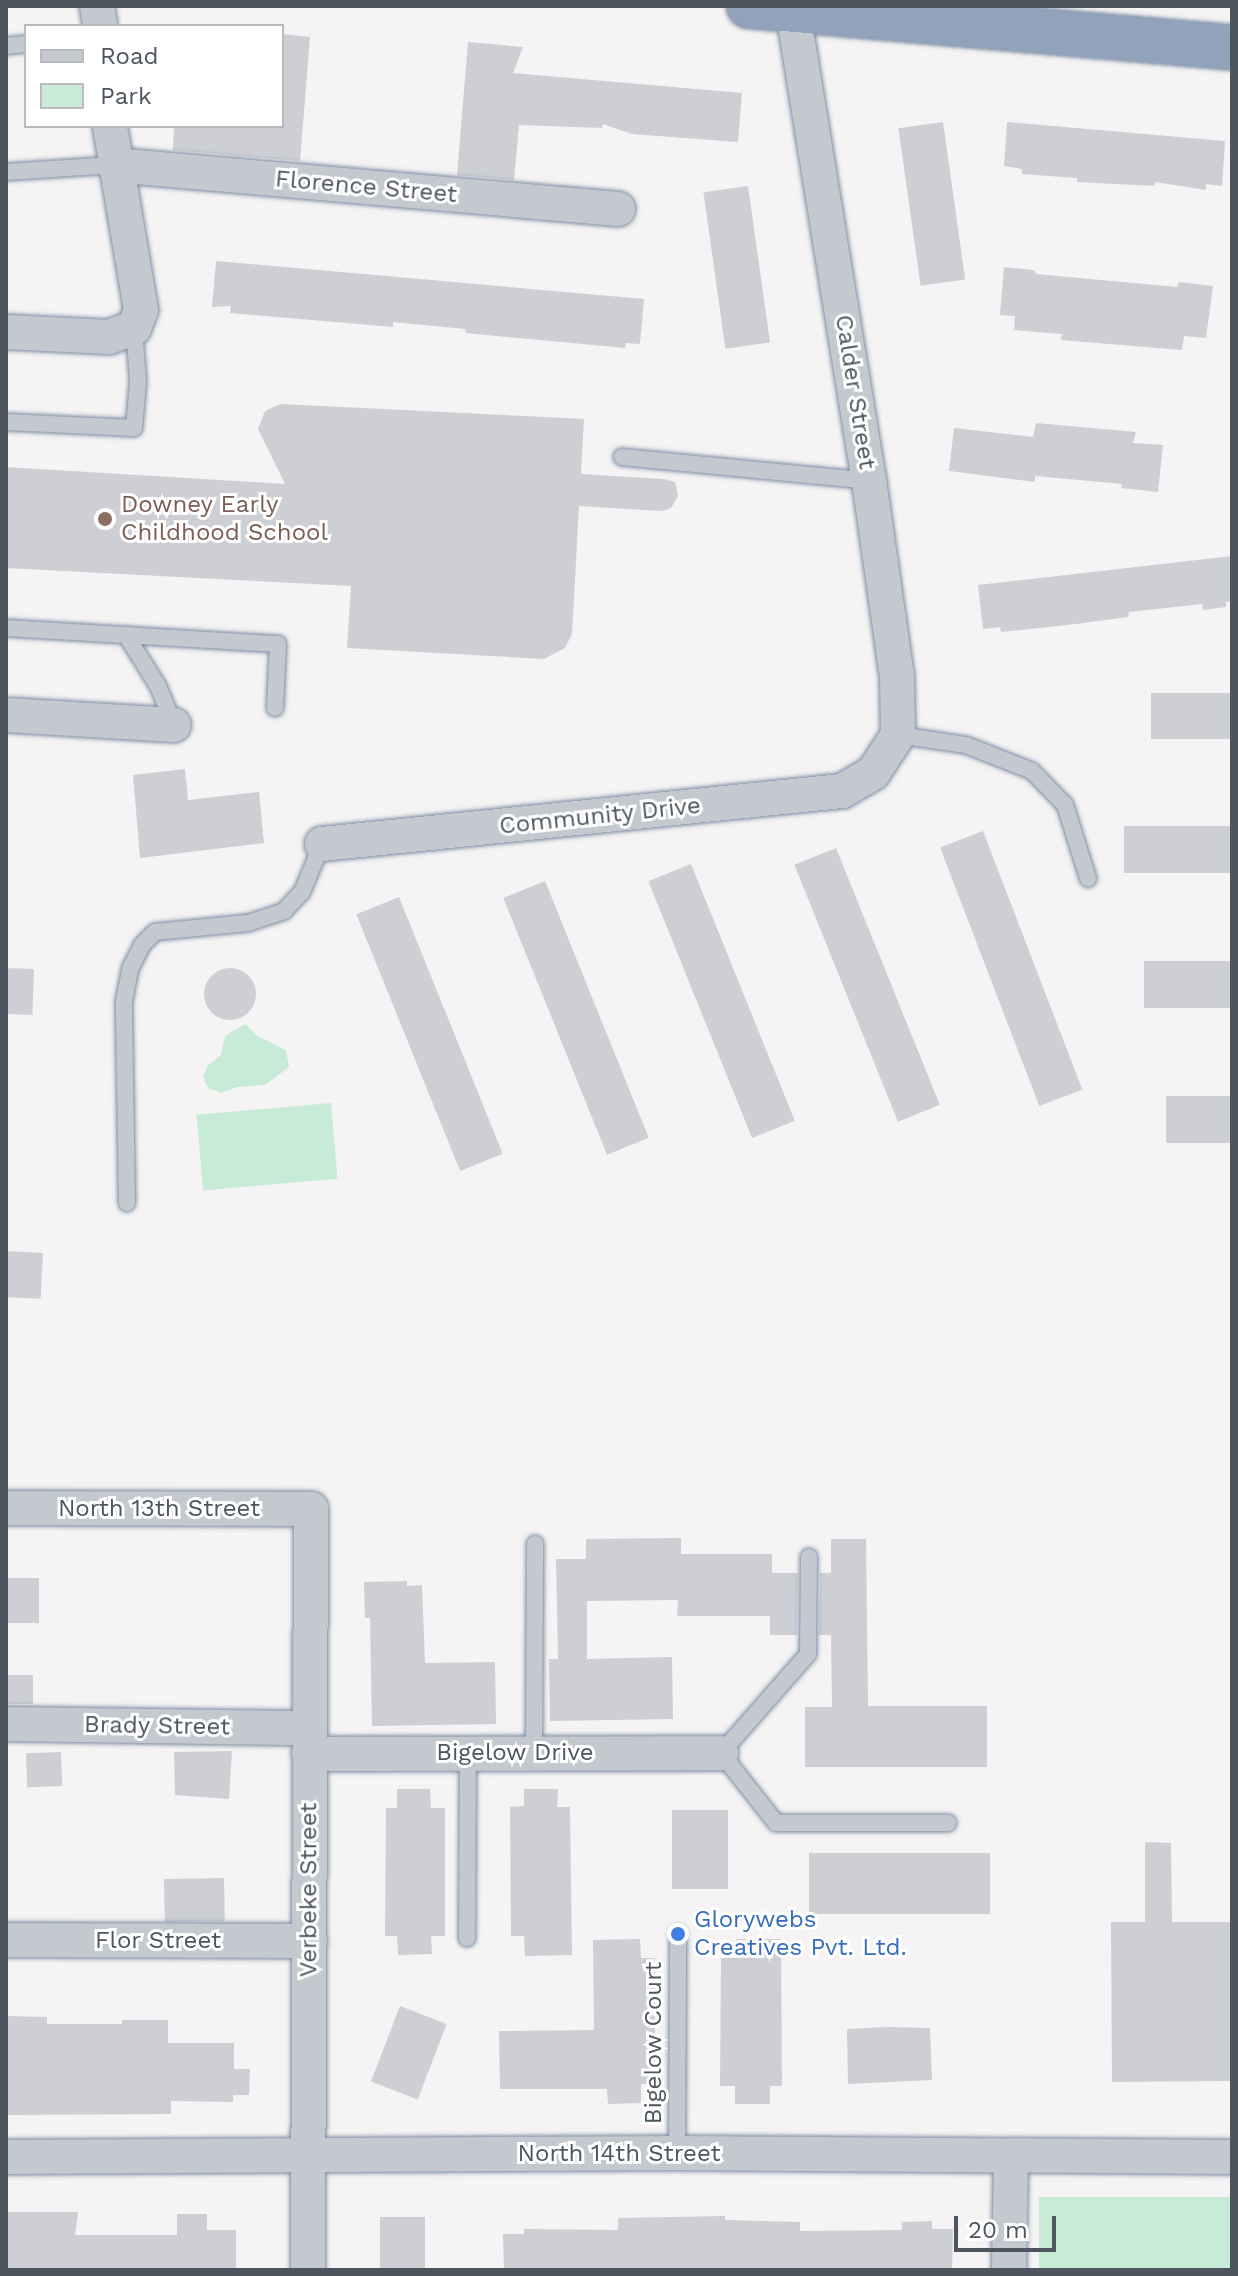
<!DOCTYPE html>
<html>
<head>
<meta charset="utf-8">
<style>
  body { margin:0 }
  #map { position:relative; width:1238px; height:2276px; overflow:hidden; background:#f5f3f3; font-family:"Work Sans",sans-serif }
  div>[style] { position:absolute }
  .green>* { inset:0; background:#c8ebd8; transform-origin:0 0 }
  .building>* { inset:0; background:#cdcfd4; transform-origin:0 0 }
  .round { border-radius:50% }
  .roads { filter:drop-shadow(0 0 2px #7d8ea6) drop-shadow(0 0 2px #7d8ea6) }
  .lane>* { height:16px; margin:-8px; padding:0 8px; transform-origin:8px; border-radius:8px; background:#c3c9cf }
  .street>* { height:34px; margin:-17px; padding:0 17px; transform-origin:17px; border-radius:17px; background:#c3c9cf }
  .highway>* { height:44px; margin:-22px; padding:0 22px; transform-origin:22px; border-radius:22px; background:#91a3ba }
  .dots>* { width:22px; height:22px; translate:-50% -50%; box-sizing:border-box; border:4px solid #fff; border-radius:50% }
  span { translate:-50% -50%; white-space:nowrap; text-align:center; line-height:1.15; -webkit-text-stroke:6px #fff; paint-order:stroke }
  .street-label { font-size:24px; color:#4d555e }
  .education-label { font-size:24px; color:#785e54 }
  .left { translate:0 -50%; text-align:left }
  .shop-label { font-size:24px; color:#366cbe }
  .frame { position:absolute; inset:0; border:8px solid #4d555e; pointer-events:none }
  .legend { position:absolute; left:24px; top:24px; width:260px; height:104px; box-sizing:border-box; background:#fff; border:2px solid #b8bbbf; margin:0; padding:10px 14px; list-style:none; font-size:24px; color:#4d555e }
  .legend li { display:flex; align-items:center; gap:16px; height:40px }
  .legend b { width:40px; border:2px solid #b8bbbf }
  .scale { position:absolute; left:954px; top:2216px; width:102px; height:36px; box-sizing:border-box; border:4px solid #4d555e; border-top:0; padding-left:10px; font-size:24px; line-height:28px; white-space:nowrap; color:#4d555e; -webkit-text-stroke:6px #fff; paint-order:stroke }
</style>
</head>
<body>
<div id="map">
  <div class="green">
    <i style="clip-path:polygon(245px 1024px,259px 1037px,286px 1050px,289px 1067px,265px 1085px,237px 1087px,221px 1093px,208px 1088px,203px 1077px,207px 1066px,221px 1055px,225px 1036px)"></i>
    <i style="left:331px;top:1103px;width:76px;height:135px;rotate:85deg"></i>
    <i style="left:1039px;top:2197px;width:193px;height:73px"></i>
  </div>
  <div class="building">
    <i style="clip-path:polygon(282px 34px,310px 37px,300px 161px,173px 150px,174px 126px,282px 126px)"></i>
    <i style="clip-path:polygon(468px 42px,523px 47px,513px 73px,742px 93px,738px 142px,632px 134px,603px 124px,602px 128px,519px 125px,514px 180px,457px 175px)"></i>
    <i style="left:943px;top:122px;width:159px;height:45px;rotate:82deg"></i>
    <i style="clip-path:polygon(1007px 122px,1225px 141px,1222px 186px,1206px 184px,1206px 190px,1155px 182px,1154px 186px,1077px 182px,1077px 178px,1022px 174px,1022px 169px,1004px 166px)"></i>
    <i style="left:748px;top:186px;width:158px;height:45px;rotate:82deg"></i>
    <i style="clip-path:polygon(216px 261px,644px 299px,640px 344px,626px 343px,625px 348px,466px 333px,465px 329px,393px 322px,393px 327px,230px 313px,231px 306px,212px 307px)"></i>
    <i style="clip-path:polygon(1004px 267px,1034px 270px,1036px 274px,1177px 287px,1179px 282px,1213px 286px,1206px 338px,1184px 336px,1182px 350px,1061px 340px,1062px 334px,1014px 330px,1015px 316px,1000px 315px)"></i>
    <i style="clip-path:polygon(280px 404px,584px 419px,581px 474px,664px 479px,675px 482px,678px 496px,671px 508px,662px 511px,579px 506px,572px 634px,565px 648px,544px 659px,347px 648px,351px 586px,6px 568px,6px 467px,285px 484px,258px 429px,265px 411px)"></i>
    <i style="clip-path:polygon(1036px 423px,1136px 432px,1133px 443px,1163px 445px,1158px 492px,1121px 488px,1122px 484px,1035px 476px,1035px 482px,949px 471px,954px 428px,1033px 437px)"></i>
    <i style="clip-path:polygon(1232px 556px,1232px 601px,1226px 602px,1226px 607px,1203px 610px,1202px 604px,1129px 612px,1128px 617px,1076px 624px,1001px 632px,1000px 627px,983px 629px,978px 585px)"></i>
    <i style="left:1232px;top:693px;width:46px;height:81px;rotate:90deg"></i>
    <i style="clip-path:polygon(185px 769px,188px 800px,259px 792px,264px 843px,140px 858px,133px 775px)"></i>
    <i style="left:1232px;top:826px;width:47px;height:108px;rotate:90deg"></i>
    <i style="left:983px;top:831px;width:277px;height:46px;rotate:69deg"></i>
    <i style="left:836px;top:848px;width:277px;height:45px;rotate:68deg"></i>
    <i style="left:691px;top:864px;width:277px;height:46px;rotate:68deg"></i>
    <i style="left:545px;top:881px;width:277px;height:45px;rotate:68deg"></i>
    <i style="left:399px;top:897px;width:277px;height:46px;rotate:68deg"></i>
    <i style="left:1232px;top:961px;width:47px;height:88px;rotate:90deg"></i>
    <i class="round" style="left:204px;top:968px;width:52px;height:52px"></i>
    <i style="left:6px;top:968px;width:28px;height:46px;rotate:2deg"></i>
    <i style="left:1232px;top:1096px;width:47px;height:66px;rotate:90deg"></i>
    <i style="left:6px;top:1251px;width:37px;height:46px;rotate:3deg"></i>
    <i style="clip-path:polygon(681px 1538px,681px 1554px,772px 1554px,772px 1573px,798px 1573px,797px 1635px,770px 1635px,770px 1616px,677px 1616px,678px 1600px,587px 1601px,587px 1659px,672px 1657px,673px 1719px,550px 1721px,549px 1659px,558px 1659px,556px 1559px,586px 1559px,586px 1539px)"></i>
    <i style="clip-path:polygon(831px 1539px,866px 1539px,868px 1706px,987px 1706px,987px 1767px,805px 1767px,805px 1707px,832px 1707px,831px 1635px,819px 1635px,820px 1573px,831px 1573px)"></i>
    <i style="left:39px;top:1578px;width:45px;height:33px;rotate:90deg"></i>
    <i style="clip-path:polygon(407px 1581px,407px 1586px,422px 1585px,425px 1663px,495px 1662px,496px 1724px,372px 1726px,370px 1618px,365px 1618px,364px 1582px)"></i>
    <i style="left:6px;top:1675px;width:27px;height:29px"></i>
    <i style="clip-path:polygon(232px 1751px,229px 1799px,175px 1795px,174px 1752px)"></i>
    <i style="left:61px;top:1752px;width:34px;height:35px;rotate:88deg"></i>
    <i style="clip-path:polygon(397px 1789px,430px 1789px,431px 1808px,445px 1808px,445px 1936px,431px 1936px,432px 1954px,398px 1955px,397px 1936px,385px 1936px,386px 1808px,397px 1808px)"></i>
    <i style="clip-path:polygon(524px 1789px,558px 1789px,557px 1807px,570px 1807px,572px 1955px,525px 1956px,524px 1936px,511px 1936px,510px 1807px,524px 1806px)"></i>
    <i style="left:672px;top:1810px;width:56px;height:79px"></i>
    <i style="clip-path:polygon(1145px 1842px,1171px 1843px,1172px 1922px,1232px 1922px,1232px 2081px,1112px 2082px,1111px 1922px,1145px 1922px)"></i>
    <i style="left:809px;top:1853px;width:181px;height:61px"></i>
    <i style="left:224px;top:1878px;width:43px;height:60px;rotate:89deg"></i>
    <i style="clip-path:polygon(640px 1939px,641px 1958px,655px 1958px,655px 2085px,641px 2084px,641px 2103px,608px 2104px,607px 2089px,500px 2089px,499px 2031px,594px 2030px,593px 1940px)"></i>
    <i style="clip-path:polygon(736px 1939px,781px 1939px,782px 2086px,770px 2086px,770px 2104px,735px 2104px,735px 2086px,720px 2086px,721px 1958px,736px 1958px)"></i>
    <i style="left:400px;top:2006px;width:50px;height:81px;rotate:21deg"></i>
    <i style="clip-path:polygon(6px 2016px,47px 2017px,47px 2024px,122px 2024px,122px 2020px,168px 2020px,168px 2043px,234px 2043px,234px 2069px,250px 2069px,249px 2095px,233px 2095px,233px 2102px,171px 2101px,171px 2114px,6px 2115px)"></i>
    <i style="clip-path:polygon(887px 2027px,930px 2028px,932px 2080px,848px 2084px,847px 2029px)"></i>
    <i style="clip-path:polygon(6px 2212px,78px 2212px,75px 2235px,177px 2235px,177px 2214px,207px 2214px,207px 2230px,236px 2230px,236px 2270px,6px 2270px)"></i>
    <i style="clip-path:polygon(725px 2216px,725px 2220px,800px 2222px,800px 2231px,902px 2230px,902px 2222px,932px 2221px,932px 2229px,953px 2229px,952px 2270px,504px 2270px,503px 2234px,524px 2234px,524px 2229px,618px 2230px,618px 2218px)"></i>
    <i style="left:380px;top:2217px;width:45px;height:53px"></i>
  </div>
  <div class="roads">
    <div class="lane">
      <i style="left:6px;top:46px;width:20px;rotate:-6deg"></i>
      <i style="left:6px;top:172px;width:108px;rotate:-3.7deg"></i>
      <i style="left:6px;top:422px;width:128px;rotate:2.7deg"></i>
      <i style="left:134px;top:428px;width:47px;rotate:-85.1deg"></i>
      <i style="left:138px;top:381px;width:53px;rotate:-94.3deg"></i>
      <i style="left:622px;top:457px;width:248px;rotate:5.5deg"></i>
      <i style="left:6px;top:628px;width:272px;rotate:3.4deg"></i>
      <i style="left:278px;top:644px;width:64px;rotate:92.7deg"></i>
      <i style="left:126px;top:635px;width:60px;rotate:57.9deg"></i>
      <i style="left:158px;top:686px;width:42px;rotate:67.7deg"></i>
      <i style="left:898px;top:735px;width:69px;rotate:8.4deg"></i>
      <i style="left:966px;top:745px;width:71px;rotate:21.5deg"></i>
      <i style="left:1032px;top:771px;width:47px;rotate:45.9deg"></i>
      <i style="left:1065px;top:805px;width:77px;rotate:72.5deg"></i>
      <i style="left:127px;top:1203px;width:202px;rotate:-90.9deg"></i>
      <i style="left:124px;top:1001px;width:33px;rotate:-79deg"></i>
      <i style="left:130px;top:969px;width:27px;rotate:-63deg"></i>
      <i style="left:142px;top:945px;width:18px;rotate:-45deg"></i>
      <i style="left:155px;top:932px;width:93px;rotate:-5.5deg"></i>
      <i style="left:248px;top:923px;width:38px;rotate:-18deg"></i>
      <i style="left:284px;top:911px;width:26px;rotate:-47deg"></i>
      <i style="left:302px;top:892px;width:52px;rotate:-67.4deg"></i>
      <i style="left:809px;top:1557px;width:97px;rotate:90.6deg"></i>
      <i style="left:808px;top:1654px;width:132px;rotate:131.3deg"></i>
      <i style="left:721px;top:1753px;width:89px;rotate:51.8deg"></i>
      <i style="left:776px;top:1823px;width:172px"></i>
      <i style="left:534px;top:1753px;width:209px;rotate:-89.7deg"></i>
      <i style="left:467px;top:1938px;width:185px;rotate:-89.7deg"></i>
      <i style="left:677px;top:2153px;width:219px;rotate:-89.7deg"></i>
    </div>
    <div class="street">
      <i style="left:97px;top:6px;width:20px;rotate:81deg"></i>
      <i style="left:114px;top:165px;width:506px;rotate:4.99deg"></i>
      <i style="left:6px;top:332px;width:103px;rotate:2.8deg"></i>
      <i style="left:109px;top:337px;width:27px;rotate:-20deg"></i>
      <i style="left:134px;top:328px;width:19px;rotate:-69deg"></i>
      <i style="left:141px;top:310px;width:187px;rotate:-99.6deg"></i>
      <i style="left:6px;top:715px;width:168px;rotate:3.4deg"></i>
      <i style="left:322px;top:844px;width:523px;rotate:-5.82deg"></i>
      <i style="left:842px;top:791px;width:36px;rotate:-30deg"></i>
      <i style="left:873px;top:773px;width:45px;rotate:-56.7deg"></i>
      <i style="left:898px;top:735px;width:58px;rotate:-91deg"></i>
      <i style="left:897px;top:677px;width:198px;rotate:-98.1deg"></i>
      <i style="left:869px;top:481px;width:477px;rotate:-99.2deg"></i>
      <i style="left:6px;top:1508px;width:305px;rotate:0.2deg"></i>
      <i style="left:311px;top:1509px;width:761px;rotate:90.23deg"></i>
      <i style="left:6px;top:1724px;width:303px;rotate:0.8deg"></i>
      <i style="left:309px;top:1754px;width:412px;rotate:-0.1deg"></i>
      <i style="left:6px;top:1940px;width:304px;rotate:0.2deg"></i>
      <i style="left:6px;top:2157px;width:671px;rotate:-0.34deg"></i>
      <i style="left:677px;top:2153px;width:555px;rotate:0.41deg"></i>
      <i style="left:1009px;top:2270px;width:112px;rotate:-89deg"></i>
    </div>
    <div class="highway">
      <i style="left:749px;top:6px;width:485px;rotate:4.9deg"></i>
    </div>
  </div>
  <div class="dots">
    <i style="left:105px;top:519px;background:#8d6e63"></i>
    <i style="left:678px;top:1934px;background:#3f7fe0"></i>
  </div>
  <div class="street-label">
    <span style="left:366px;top:187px;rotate:5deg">Florence Street</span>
    <span style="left:855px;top:392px;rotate:81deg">Calder Street</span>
    <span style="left:600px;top:816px;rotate:-6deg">Community Drive</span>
    <span style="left:159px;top:1509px">North 13th Street</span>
    <span style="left:157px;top:1726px;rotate:1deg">Brady Street</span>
    <span style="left:515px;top:1753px">Bigelow Drive</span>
    <span style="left:309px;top:1890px;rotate:-90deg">Verbeke Street</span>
    <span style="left:158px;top:1941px">Flor Street</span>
    <span style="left:654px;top:2043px;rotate:-90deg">Bigelow Court</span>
    <span style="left:619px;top:2154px">North 14th Street</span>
  </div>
  <div class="education-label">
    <span class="left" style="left:121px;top:519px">Downey Early<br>Childhood School</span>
  </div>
  <div class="shop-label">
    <span class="left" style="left:694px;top:1934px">Glorywebs<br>Creatives Pvt. Ltd.</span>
  </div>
  <div class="frame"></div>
  <ul class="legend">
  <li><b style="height:10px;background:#c3c9cf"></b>Road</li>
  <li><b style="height:22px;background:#c8ebd8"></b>Park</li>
  </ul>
  <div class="scale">20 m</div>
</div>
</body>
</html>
